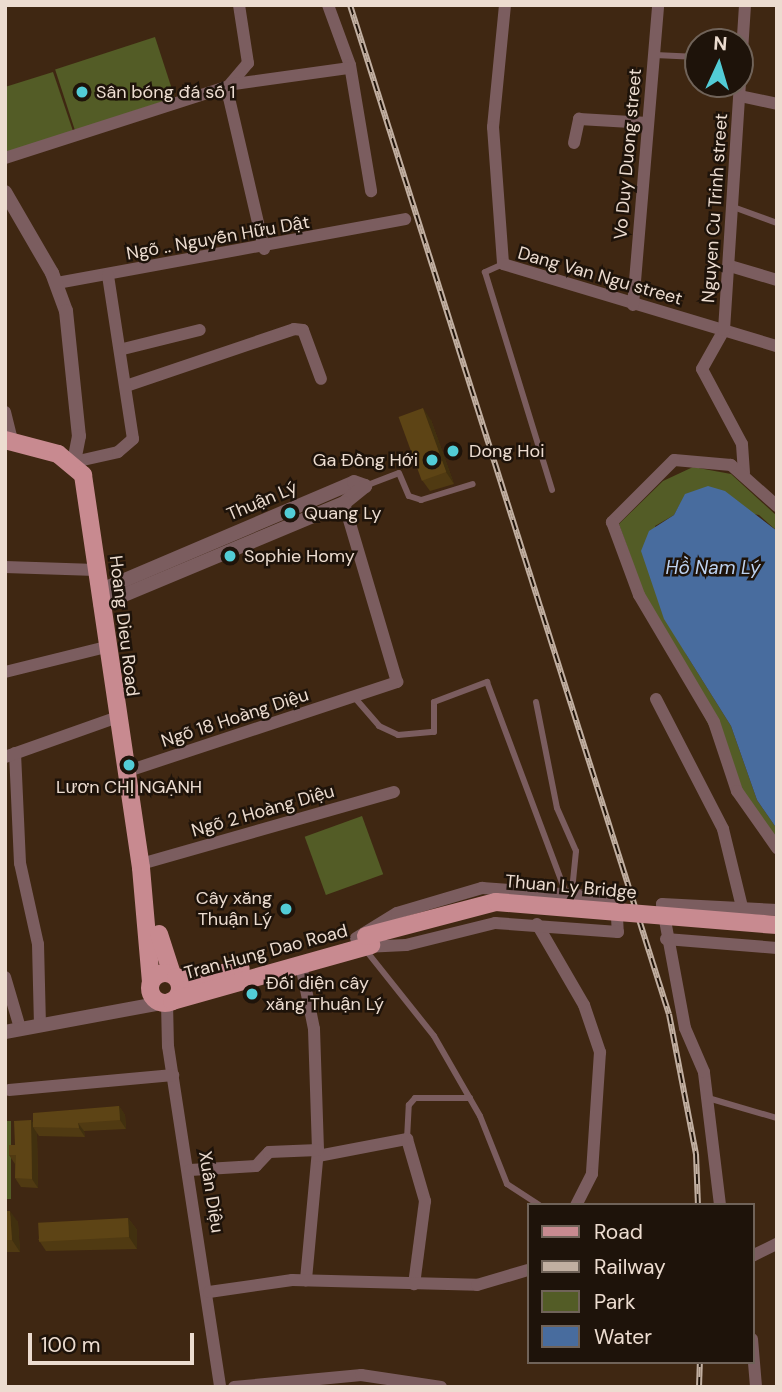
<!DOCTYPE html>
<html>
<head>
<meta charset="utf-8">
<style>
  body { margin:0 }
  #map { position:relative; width:782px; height:1392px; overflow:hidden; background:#3f2712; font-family:"DM Sans",sans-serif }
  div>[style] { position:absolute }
  .green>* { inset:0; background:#535c26; transform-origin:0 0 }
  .water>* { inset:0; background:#486c9e }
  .service>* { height:6px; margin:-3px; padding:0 3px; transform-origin:3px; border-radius:3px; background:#7b5d5f }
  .minor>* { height:12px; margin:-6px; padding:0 6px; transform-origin:6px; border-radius:6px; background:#7b5d5f }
  .tertiary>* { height:14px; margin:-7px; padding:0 7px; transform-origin:7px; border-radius:7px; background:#7b5d5f }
  .primary>* { height:18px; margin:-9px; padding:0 9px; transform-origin:9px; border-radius:9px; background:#c88a90 }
  .primary>.ring { margin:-9px; padding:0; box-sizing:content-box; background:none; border:18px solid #c88a90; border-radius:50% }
  .rail>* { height:6px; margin-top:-3px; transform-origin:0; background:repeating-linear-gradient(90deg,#1e130a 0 10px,#c1afa1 0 20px); box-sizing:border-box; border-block:2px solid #c1afa1 }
  .primary-bridge>* { height:18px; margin:-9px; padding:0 9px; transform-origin:9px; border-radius:9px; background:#c88a90 }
  .wall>* { inset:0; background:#503a12 }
  .shaded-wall>* { inset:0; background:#41300f }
  .building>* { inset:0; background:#5d4415; transform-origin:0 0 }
  .dots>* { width:19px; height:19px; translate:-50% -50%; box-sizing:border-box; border:4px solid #1e130a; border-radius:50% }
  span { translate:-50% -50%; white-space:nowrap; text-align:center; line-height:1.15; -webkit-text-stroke:5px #1e130a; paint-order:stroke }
  .poi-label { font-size:18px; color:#ecdcd0 }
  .left { translate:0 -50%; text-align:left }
  .right { translate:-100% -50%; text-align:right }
  .street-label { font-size:18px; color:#ecdcd0 }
  .water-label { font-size:19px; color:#bdd2f0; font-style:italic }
  .frame { position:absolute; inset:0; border:7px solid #ecdcd0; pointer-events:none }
  .legend { position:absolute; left:527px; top:1203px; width:228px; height:161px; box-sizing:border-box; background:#1e130a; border:2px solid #706359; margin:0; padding:9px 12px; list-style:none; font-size:21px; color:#ecdcd0 }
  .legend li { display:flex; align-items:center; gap:14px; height:35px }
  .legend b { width:35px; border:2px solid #706359 }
  .north { position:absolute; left:684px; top:28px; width:70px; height:70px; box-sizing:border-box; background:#1e130a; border:2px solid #706359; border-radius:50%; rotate:4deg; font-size:19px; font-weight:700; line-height:28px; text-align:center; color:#ecdcd0 }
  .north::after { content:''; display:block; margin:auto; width:24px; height:32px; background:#52ccd6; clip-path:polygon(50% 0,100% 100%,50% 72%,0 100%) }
  .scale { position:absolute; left:28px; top:1333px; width:166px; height:32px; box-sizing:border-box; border:4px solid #ecdcd0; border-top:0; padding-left:9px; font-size:21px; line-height:24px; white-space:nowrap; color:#ecdcd0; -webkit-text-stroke:5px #1e130a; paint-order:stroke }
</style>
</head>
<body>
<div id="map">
  <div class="green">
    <i style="left:155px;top:37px;width:64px;height:105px;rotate:72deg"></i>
    <i style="clip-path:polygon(53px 72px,73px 131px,6px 153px,5px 87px)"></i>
    <i style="clip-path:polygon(693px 467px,731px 474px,777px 516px,777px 531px,759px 515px,682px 501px,674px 515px,655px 526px,686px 654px,731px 726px,757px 800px,777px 829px,777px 843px,754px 814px,648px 606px,619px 524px,663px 481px)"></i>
    <i style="left:362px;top:816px;width:62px;height:61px;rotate:70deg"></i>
    <i style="left:5px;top:1121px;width:6px;height:78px"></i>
  </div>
  <div class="water">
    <i style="clip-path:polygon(708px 486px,725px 491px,777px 531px,777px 829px,757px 800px,731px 726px,664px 619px,641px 551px,649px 531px,674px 515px,685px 494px)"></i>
  </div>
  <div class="service">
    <i style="left:655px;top:55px;width:43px;rotate:2.7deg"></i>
    <i style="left:736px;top:208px;width:44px;rotate:20.1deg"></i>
    <i style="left:503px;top:264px;width:20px;rotate:156deg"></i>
    <i style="left:485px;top:272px;width:228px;rotate:72.9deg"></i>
    <i style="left:365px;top:486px;width:36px;rotate:-21deg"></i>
    <i style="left:399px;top:473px;width:25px;rotate:67deg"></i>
    <i style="left:409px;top:496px;width:13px;rotate:18deg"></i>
    <i style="left:421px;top:500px;width:54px;rotate:-17.1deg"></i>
    <i style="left:355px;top:698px;width:37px;rotate:49deg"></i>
    <i style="left:379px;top:726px;width:21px;rotate:25deg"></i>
    <i style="left:398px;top:735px;width:36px;rotate:-5deg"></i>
    <i style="left:434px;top:732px;width:30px;rotate:-90deg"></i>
    <i style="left:434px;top:702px;width:57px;rotate:-20.7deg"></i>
    <i style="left:487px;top:682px;width:223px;rotate:69.5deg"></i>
    <i style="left:536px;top:702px;width:108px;rotate:78.8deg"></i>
    <i style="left:557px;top:808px;width:47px;rotate:66.2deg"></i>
    <i style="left:576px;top:851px;width:40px;rotate:95.7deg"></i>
    <i style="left:364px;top:948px;width:112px;rotate:51.5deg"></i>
    <i style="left:434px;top:1036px;width:92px;rotate:60.1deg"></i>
    <i style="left:480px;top:1116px;width:73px;rotate:68.3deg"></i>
    <i style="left:507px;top:1184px;width:38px;rotate:33deg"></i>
    <i style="left:708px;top:1098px;width:72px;rotate:16.2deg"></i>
    <i style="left:407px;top:1139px;width:34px;rotate:-87deg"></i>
    <i style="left:409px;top:1105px;width:9px;rotate:-49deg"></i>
    <i style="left:415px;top:1098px;width:55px"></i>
  </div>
  <div class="minor">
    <i style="left:239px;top:5px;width:59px;rotate:81.2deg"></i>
    <i style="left:248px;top:63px;width:30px;rotate:130deg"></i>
    <i style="left:229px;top:86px;width:12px;rotate:90deg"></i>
    <i style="left:229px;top:98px;width:155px;rotate:76.9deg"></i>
    <i style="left:328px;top:5px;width:64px;rotate:69.9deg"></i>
    <i style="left:350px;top:65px;width:128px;rotate:80.5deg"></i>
    <i style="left:505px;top:5px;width:123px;rotate:95.6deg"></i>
    <i style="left:493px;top:127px;width:137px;rotate:85.8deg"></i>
    <i style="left:503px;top:264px;width:286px;rotate:16.7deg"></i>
    <i style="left:234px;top:84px;width:117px;rotate:-7.9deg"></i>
    <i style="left:740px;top:96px;width:38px;rotate:12deg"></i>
    <i style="left:574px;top:143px;width:25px;rotate:-78deg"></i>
    <i style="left:579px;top:119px;width:69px;rotate:3.3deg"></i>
    <i style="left:5px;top:158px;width:235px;rotate:-17.8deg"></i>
    <i style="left:730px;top:266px;width:49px;rotate:16.6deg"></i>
    <i style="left:57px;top:283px;width:354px;rotate:-10.4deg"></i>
    <i style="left:633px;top:305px;width:301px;rotate:-85.2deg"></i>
    <i style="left:123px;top:349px;width:79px;rotate:-13.9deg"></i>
    <i style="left:129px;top:385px;width:174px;rotate:-18.7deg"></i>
    <i style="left:294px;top:329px;width:9px;rotate:6deg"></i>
    <i style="left:303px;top:330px;width:52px;rotate:69.8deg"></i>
    <i style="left:5px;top:412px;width:30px;rotate:76deg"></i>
    <i style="left:74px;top:462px;width:45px;rotate:-12.8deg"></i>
    <i style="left:118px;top:452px;width:20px;rotate:-41deg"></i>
    <i style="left:133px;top:439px;width:166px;rotate:-98.7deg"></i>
    <i style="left:744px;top:473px;width:29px;rotate:-94deg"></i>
    <i style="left:742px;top:444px;width:85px;rotate:-118.1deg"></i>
    <i style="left:702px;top:369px;width:45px;rotate:-60.6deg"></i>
    <i style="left:724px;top:330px;width:326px;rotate:-86.3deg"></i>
    <i style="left:777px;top:506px;width:62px;rotate:-138.3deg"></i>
    <i style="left:731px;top:465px;width:57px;rotate:-175deg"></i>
    <i style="left:674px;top:460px;width:88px;rotate:135deg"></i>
    <i style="left:612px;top:522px;width:78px;rotate:69.7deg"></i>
    <i style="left:639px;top:595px;width:147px;rotate:59.4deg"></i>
    <i style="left:714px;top:722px;width:73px;rotate:71.6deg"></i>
    <i style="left:737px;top:791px;width:70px;rotate:54.9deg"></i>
    <i style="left:5px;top:567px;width:91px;rotate:1.9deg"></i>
    <i style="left:5px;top:672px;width:104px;rotate:-13.9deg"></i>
    <i style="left:656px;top:699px;width:146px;rotate:62.7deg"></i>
    <i style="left:723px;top:829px;width:80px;rotate:76.3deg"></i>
    <i style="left:15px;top:753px;width:110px;rotate:87.4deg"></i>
    <i style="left:20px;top:863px;width:83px;rotate:77.5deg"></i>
    <i style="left:38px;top:944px;width:80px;rotate:88.6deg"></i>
    <i style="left:5px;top:757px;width:117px;rotate:-19.5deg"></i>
    <i style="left:125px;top:772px;width:287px;rotate:-18.3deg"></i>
    <i style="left:397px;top:682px;width:187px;rotate:-106.5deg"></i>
    <i style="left:141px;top:864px;width:263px;rotate:-15.9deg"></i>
    <i style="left:537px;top:924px;width:94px;rotate:59.9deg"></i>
    <i style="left:584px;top:1005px;width:50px;rotate:71.2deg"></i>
    <i style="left:600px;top:1052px;width:122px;rotate:93.8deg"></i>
    <i style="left:592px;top:1174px;width:35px;rotate:117deg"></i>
    <i style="left:356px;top:938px;width:48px;rotate:-31.4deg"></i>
    <i style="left:397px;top:913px;width:89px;rotate:-16.4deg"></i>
    <i style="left:482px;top:888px;width:134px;rotate:4.3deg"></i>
    <i style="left:616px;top:898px;width:34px;rotate:87deg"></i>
    <i style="left:618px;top:932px;width:123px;rotate:-175.8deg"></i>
    <i style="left:495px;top:923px;width:92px;rotate:166.1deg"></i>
    <i style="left:406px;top:945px;width:42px;rotate:177.3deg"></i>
    <i style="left:666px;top:939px;width:111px;rotate:4.6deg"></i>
    <i style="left:301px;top:965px;width:65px;rotate:78.5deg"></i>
    <i style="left:314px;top:1029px;width:121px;rotate:88.1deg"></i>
    <i style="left:318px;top:1150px;width:131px;rotate:95.3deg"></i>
    <i style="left:5px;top:977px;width:53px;rotate:73.6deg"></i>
    <i style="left:167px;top:1003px;width:43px;rotate:88.7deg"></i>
    <i style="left:168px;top:1046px;width:345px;rotate:81.3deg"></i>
    <i style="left:9px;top:1090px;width:165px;rotate:-5.2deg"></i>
    <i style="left:318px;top:1156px;width:91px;rotate:-10.8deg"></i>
    <i style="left:407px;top:1139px;width:65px;rotate:73.8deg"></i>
    <i style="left:425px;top:1201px;width:84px;rotate:97.5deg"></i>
    <i style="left:190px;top:1170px;width:66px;rotate:-3.5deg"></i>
    <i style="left:256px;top:1166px;width:19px;rotate:-47deg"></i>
    <i style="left:269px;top:1152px;width:49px;rotate:-2.3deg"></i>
    <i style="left:720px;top:1205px;width:134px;rotate:-96.9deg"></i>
    <i style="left:704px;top:1072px;width:48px;rotate:-113.4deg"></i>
    <i style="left:685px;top:1028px;width:126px;rotate:-100.5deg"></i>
    <i style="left:662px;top:904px;width:115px;rotate:3deg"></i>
    <i style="left:752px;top:1256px;width:28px;rotate:-26deg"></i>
    <i style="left:209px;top:1292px;width:84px;rotate:-8.2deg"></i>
    <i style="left:292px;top:1280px;width:185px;rotate:1.5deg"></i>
    <i style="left:477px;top:1285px;width:53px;rotate:-16.4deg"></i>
    <i style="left:752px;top:1339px;width:48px;rotate:85.2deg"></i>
    <i style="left:234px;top:1387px;width:128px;rotate:-5.4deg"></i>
    <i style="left:361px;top:1375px;width:81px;rotate:8.5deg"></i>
  </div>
  <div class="tertiary">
    <i style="left:5px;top:192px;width:94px;rotate:59.9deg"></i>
    <i style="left:52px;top:273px;width:40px;rotate:69.8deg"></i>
    <i style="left:66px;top:311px;width:126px;rotate:84.1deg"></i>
    <i style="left:79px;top:436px;width:26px;rotate:101deg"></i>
    <i style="left:99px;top:591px;width:277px;rotate:-23.1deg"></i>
    <i style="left:354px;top:482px;width:12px;rotate:20deg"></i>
    <i style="left:365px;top:486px;width:27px;rotate:141deg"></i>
    <i style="left:344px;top:503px;width:264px;rotate:157.3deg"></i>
    <i style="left:5px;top:1032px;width:160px;rotate:-10.5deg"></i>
  </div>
  <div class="primary">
    <i style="left:5px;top:440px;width:55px;rotate:14.8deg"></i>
    <i style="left:58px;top:454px;width:33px;rotate:40deg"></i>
    <i style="left:83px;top:475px;width:397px;rotate:81.6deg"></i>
    <i style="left:141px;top:868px;width:114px;rotate:85deg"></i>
    <i style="left:159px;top:934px;width:42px;rotate:72deg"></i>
    <i class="ring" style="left:150px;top:973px;width:12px;height:12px"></i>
    <i style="left:176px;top:977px;width:16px;rotate:11deg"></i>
    <i style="left:192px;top:980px;width:50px;rotate:-12.7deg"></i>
    <i style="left:172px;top:1001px;width:207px;rotate:-15.7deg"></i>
  </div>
  <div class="rail">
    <i style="left:350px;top:5px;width:1058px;rotate:72.46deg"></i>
    <i style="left:669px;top:1014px;width:143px;rotate:79.1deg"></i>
    <i style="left:696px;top:1154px;width:51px;rotate:87.8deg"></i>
    <i style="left:699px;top:1387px;width:25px;rotate:-88deg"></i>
  </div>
  <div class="primary-bridge">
    <i style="left:366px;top:936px;width:134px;rotate:-14.7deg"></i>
    <i style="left:496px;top:902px;width:282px;rotate:4.7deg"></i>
  </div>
  <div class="wall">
    <i style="clip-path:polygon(431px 420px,454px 484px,430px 491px,422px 480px)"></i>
    <i style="clip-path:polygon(119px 1106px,125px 1115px,126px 1129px,84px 1131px,85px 1137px,39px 1136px,37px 1133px,38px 1188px,21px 1187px,15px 1178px,15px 1164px,9px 1155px,31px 1120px,33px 1123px)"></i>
    <i style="clip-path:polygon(5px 1211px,18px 1222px,20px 1252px,5px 1252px)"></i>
    <i style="clip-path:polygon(128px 1218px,137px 1230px,137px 1249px,46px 1251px,38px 1239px)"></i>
  </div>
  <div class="shaded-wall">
    <i style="clip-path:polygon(423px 408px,431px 420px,454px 484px,446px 472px)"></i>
    <i style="clip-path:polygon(119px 1106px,125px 1115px,126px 1129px,120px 1120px)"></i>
    <i style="clip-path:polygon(31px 1120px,36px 1127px,33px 1127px,37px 1133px,38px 1188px,32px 1179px)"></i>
    <i style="clip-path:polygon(78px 1123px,84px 1131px,85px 1137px,79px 1128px)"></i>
    <i style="clip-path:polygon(10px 1211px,18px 1222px,20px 1252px,12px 1240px)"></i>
    <i style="clip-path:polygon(128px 1218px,137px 1230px,137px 1249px,129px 1237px)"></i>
  </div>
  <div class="building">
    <i style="left:423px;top:408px;width:68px;height:26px;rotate:70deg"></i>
    <i style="clip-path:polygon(119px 1106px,120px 1120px,78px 1123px,79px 1128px,33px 1127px,33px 1113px)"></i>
    <i style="clip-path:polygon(31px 1120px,32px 1179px,15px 1178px,16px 1155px,9px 1155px,9px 1145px,15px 1145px,14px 1121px)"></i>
    <i style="clip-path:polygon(5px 1211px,10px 1211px,12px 1240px,5px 1240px)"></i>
    <i style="left:128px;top:1218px;width:19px;height:90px;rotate:87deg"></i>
  </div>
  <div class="dots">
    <i style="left:82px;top:92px;background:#52ccd6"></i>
    <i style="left:453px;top:451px;background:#52ccd6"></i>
    <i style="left:432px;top:460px;background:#52ccd6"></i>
    <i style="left:290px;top:513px;background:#52ccd6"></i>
    <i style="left:230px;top:556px;background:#52ccd6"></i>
    <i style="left:129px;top:765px;background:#52ccd6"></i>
    <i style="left:286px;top:909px;background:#52ccd6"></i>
    <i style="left:252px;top:994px;background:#52ccd6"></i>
  </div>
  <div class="poi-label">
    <span class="left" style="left:96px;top:92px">Sân bóng đá số 1</span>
    <span class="left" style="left:469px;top:451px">Dong Hoi</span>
    <span class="right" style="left:418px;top:460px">Ga Đồng Hới</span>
    <span class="left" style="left:304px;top:513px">Quang Ly</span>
    <span class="left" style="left:244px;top:556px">Sophie Homy</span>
    <span style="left:129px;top:787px">Lươn CHỊ NGẠNH</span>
    <span class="right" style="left:272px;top:909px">Cây xăng<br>Thuận Lý</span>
    <span class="left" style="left:266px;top:994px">Đối diện cây<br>xăng Thuận Lý</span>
  </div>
  <div class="street-label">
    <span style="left:628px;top:154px;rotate:-85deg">Vo Duy Duong street</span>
    <span style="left:715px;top:208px;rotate:-86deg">Nguyen Cu Trinh street</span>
    <span style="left:218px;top:238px;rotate:-10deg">Ngõ .. Nguyễn Hữu Dật</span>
    <span style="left:600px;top:276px;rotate:16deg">Dang Van Ngu street</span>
    <span style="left:262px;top:501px;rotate:-23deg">Thuận Lý</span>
    <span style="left:124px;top:626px;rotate:83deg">Hoang Dieu Road</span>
    <span style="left:235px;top:718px;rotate:-18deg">Ngõ 18 Hoàng Diệu</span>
    <span style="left:263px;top:811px;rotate:-16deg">Ngõ 2 Hoàng Diệu</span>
    <span style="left:571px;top:887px;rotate:5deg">Thuan Ly Bridge</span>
    <span style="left:266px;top:952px;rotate:-15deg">Tran Hung Dao Road</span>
    <span style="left:211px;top:1192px;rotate:81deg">Xuân Diệu</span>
  </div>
  <div class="water-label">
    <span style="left:713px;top:568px">Hồ Nam Lý</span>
  </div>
  <div class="frame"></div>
  <ul class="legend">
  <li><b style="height:9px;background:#c88a90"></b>Road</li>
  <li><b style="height:9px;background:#c1afa1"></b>Railway</li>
  <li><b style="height:19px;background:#535c26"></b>Park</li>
  <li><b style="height:19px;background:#486c9e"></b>Water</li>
  </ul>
  <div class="north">N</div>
  <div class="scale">100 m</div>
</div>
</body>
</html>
